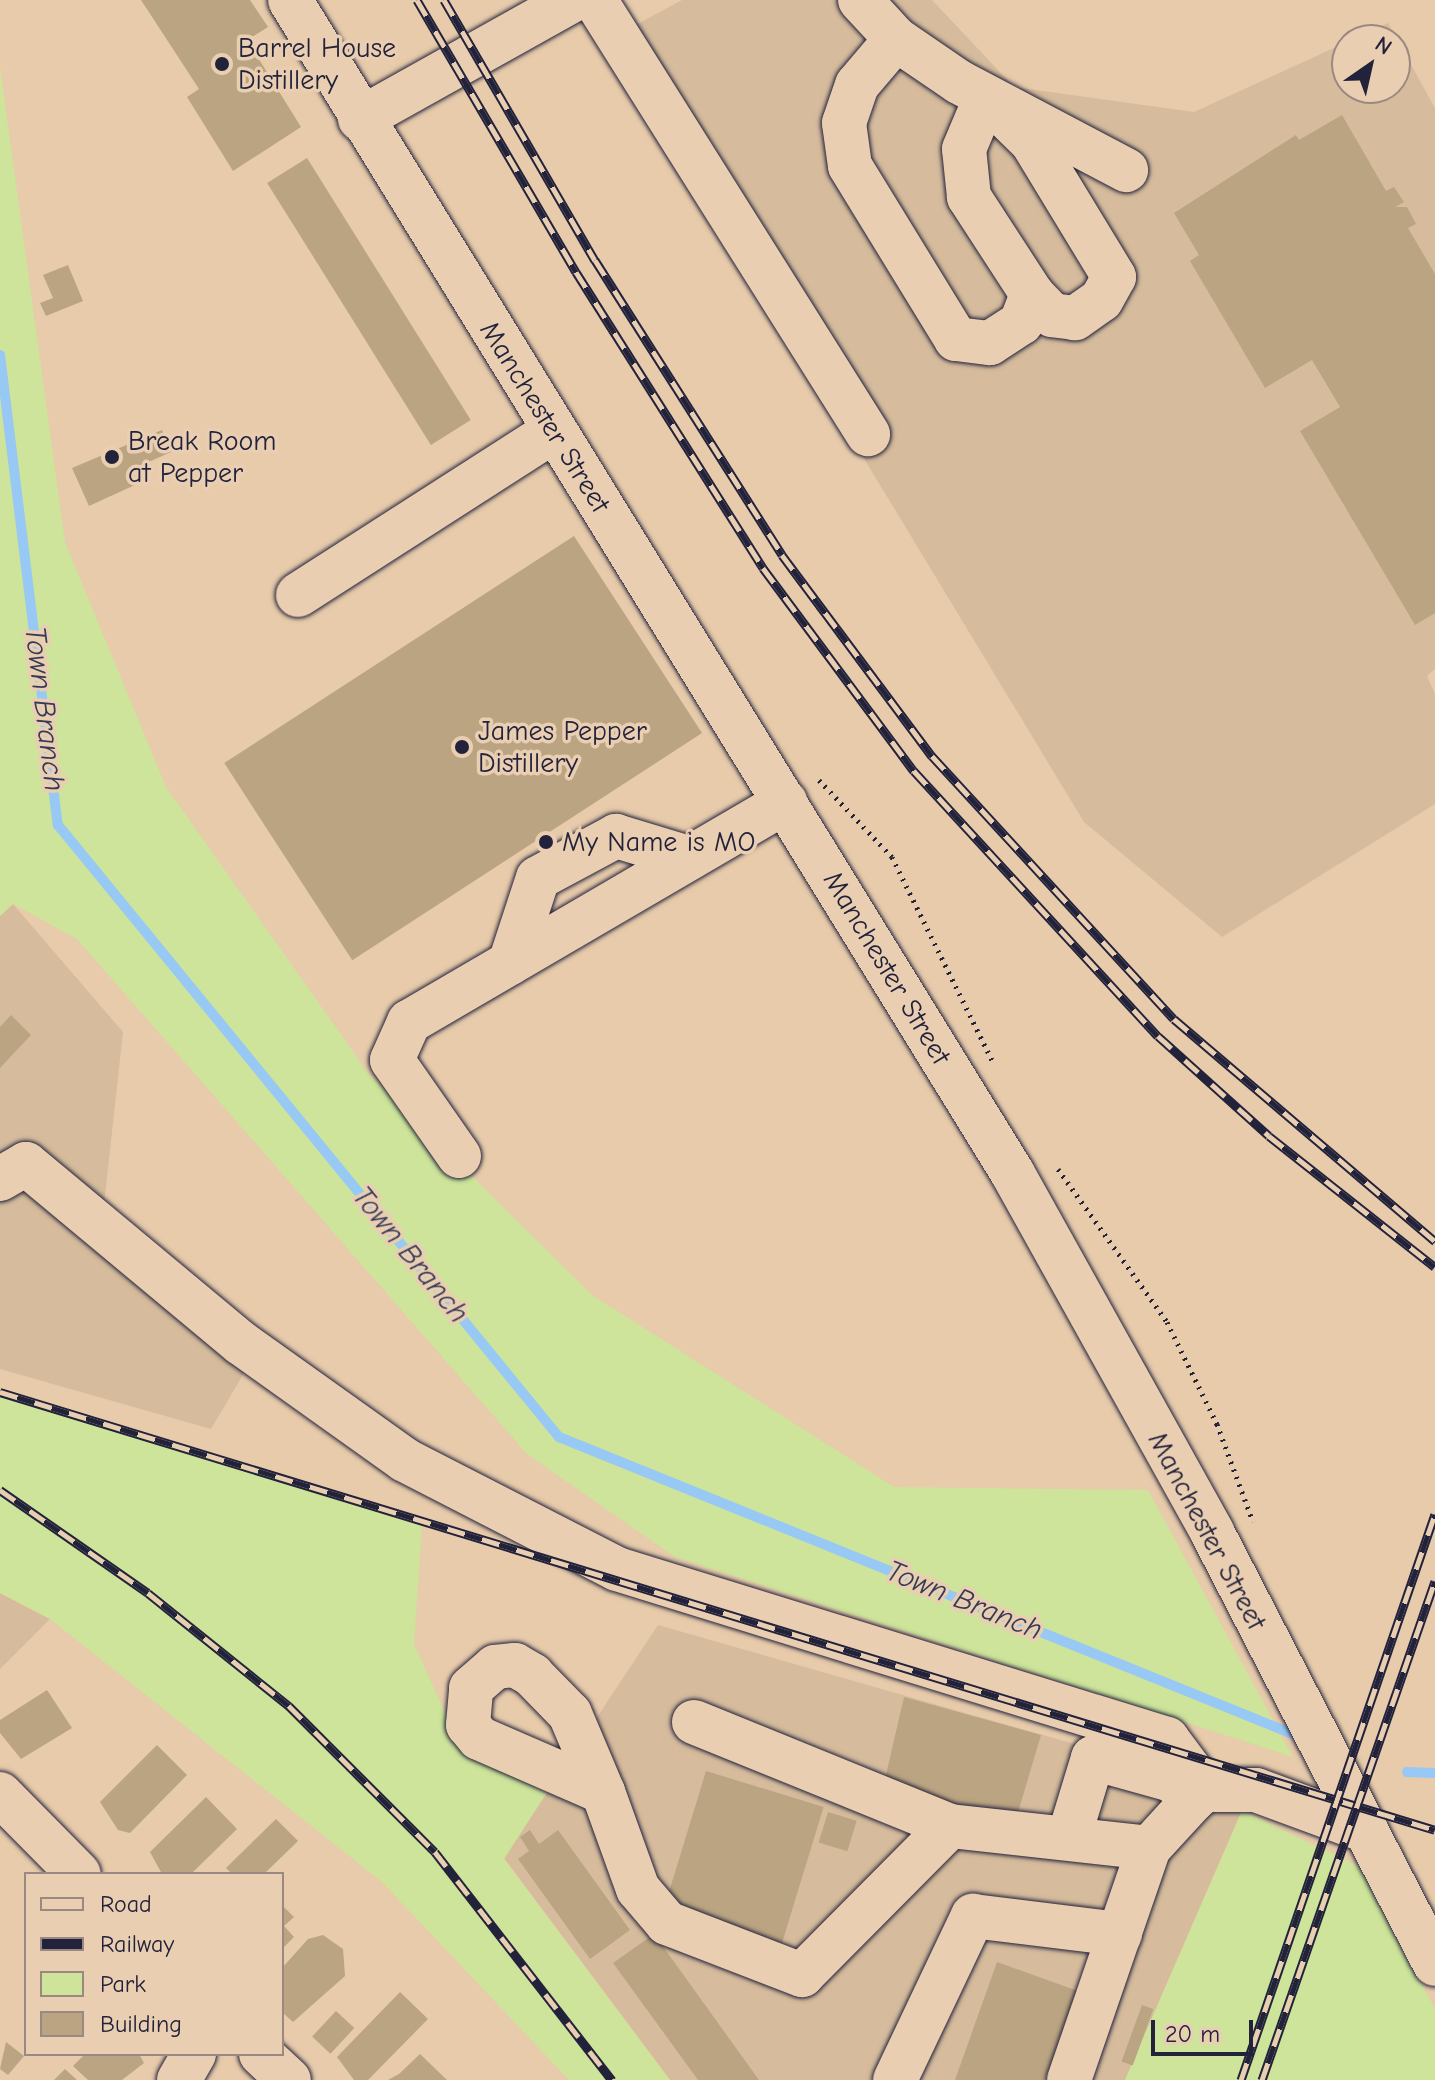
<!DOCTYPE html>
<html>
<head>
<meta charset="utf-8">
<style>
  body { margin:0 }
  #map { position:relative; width:1435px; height:2080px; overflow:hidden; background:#e7cbab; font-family:"Comic Neue",sans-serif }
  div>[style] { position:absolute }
  .built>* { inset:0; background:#d6bc9d }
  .green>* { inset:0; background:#cde49a }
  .stream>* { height:10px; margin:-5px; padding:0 5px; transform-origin:5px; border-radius:5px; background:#98c8f4 }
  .building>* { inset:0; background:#bba482; transform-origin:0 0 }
  .path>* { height:5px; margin-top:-2.5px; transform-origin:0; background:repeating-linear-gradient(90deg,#22223b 0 2px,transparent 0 8px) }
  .roads { filter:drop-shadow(0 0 2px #22223b) drop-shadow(0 0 2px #22223b) }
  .minor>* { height:44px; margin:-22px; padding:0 22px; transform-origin:22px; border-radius:22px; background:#eaceb1 }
  .major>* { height:44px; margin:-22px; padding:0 22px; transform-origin:22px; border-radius:22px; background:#eaceb1 }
  .rail>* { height:9px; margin-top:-4.5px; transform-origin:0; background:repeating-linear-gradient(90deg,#eaceb1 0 18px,#22223b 0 36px); box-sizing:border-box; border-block:2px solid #22223b }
  .dots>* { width:22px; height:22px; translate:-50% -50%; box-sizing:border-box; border:4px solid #eaceb1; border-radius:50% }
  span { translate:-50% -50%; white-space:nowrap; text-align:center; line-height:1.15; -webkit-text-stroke:7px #eaceb1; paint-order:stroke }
  .poi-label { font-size:28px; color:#22223b }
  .left { translate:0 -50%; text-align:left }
  .street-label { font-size:28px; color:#22223b }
  .water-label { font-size:30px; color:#343b57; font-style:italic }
  .legend { position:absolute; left:24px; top:1872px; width:260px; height:184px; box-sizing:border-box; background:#eaceb1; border:2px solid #9a8982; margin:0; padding:10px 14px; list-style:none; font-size:24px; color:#22223b }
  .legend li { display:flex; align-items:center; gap:16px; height:40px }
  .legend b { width:40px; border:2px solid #9a8982 }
  .north { position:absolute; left:1331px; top:24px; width:80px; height:80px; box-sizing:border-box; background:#eaceb1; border:2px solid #9a8982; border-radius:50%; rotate:34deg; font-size:22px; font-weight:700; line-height:32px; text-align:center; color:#22223b }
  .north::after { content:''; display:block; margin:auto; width:28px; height:36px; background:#22223b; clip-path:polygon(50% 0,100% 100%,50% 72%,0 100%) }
  .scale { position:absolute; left:1151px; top:2020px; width:102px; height:36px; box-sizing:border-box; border:4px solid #22223b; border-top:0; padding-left:10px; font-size:24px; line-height:28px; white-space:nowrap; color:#22223b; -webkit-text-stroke:6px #eaceb1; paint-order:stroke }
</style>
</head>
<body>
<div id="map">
  <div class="built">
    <i style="clip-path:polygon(682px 0,932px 0,1014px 87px,1194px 112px,1347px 42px,1347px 88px,1395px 88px,1395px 40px,1352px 40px,1388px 23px,1435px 108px,1435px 669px,1427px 676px,1435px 694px,1435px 804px,1222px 937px,1084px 822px,610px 39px)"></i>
    <i style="clip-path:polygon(13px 904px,123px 1032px,101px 1232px,263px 1341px,211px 1429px,0 1369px,0 916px)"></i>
    <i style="clip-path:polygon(0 1593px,50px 1619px,0 1669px)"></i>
    <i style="clip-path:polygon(658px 1625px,1249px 1794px,1125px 2080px,670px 2080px,504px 1858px)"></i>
  </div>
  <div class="green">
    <i style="clip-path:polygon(0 67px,65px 542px,166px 787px,369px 1074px,592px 1295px,894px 1487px,1148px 1490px,1293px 1757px,675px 1557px,527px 1454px,77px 939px,13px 904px,0 916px)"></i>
    <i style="clip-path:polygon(0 1392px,422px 1525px,414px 1644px,460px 1746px,547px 1792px,504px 1859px,670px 2080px,569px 2080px,382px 1882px,50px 1619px,0 1593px)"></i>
    <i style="clip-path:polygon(1242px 1811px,1359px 1866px,1435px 2009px,1435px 2080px,1125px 2080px)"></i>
  </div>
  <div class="stream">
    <i style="left:0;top:355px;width:474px;rotate:83deg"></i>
    <i style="left:58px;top:825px;width:791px;rotate:50.7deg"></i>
    <i style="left:559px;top:1437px;width:794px;rotate:22.04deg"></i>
    <i style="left:1407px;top:1772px;width:28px;rotate:2deg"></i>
  </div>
  <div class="building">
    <i style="clip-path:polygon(141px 0,250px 0,268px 27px,247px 40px,301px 127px,233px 171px,187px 97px,199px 89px)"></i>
    <i style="clip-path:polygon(1342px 115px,1386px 191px,1394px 187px,1404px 202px,1395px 207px,1407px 207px,1416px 224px,1408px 228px,1435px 274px,1435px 613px,1415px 625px,1300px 431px,1340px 407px,1337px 402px,1312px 360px,1265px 388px,1190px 261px,1199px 255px,1174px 213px,1296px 135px,1299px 140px)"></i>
    <i style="left:307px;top:158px;width:309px;height:47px;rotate:58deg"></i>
    <i style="clip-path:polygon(68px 265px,83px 301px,46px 316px,40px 303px,53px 298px,43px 275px)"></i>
    <i style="clip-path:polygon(162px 430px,171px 452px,142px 465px,148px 479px,89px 506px,72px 468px)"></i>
    <i style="left:574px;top:536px;width:235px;height:417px;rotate:57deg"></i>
    <i style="clip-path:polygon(11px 1015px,31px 1035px,0 1068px,0 1027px)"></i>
    <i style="clip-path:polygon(47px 1690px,72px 1728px,21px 1759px,0 1733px,0 1720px)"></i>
    <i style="clip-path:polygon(904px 1697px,1041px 1735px,1014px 1826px,914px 1797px,917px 1788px,885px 1779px)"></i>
    <i style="clip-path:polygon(157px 1745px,187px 1775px,130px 1833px,118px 1830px,100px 1802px)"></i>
    <i style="left:706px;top:1771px;width:123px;height:146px;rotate:17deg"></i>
    <i style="clip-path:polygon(206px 1797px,237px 1829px,191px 1874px,162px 1874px,150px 1852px)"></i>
    <i style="left:828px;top:1812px;width:30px;height:32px;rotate:17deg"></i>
    <i style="clip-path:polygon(276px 1819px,298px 1841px,264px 1874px,232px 1874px,226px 1868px)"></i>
    <i style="clip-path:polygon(530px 1830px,539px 1844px,558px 1830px,630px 1930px,590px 1959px,518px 1859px,529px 1851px,520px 1837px)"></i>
    <i style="clip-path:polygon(282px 1905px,294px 1917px,284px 1926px,294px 1937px,282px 1949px)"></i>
    <i style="clip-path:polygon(654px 1934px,759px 2080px,698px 2080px,613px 1963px)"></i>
    <i style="clip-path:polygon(323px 1935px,343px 1949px,345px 1976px,293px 2022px,282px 2012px,282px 1968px,308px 1939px)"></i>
    <i style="clip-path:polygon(997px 1962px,1078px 1991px,1045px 2080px,955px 2080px)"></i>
    <i style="clip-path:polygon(400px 1992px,428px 2019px,368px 2080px,354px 2080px,337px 2057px)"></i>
    <i style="left:1142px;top:2005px;width:12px;height:60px;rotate:20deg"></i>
    <i style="left:336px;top:2011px;width:25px;height:35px;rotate:43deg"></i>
    <i style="clip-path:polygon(6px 2042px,24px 2056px,8px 2075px,0 2069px)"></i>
    <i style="clip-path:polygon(85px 2054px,139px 2054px,144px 2063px,122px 2080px,88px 2080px,73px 2066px)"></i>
    <i style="clip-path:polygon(420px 2054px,447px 2080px,388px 2080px,399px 2074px)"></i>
    <i style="clip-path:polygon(65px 2069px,77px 2080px,54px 2080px)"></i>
  </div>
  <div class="path">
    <i style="left:819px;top:780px;width:106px;rotate:46.5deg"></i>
    <i style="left:892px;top:857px;width:229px;rotate:63.8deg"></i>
    <i style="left:1058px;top:1169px;width:188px;rotate:54.5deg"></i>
    <i style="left:1167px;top:1322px;width:114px;rotate:63.9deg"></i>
    <i style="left:1217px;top:1424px;width:104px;rotate:69.8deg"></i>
  </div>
  <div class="roads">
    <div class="minor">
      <i style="left:595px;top:0;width:513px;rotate:57.83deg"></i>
      <i style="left:860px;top:0;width:53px;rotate:47.3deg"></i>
      <i style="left:896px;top:39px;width:76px;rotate:34.3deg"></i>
      <i style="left:959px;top:82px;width:189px;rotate:27.8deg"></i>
      <i style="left:896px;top:39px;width:60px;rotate:130.3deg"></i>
      <i style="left:857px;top:85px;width:40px;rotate:108.9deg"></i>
      <i style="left:844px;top:123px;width:43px;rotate:82.1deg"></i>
      <i style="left:850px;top:166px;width:203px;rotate:58.5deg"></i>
      <i style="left:956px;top:339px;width:34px;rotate:7deg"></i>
      <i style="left:990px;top:343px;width:37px;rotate:-33deg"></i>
      <i style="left:1021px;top:323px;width:31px;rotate:-69deg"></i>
      <i style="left:1032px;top:294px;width:116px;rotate:-123deg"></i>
      <i style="left:969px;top:197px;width:48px;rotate:-95.9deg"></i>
      <i style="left:964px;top:149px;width:56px;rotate:-67.1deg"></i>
      <i style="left:986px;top:97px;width:64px;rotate:44.4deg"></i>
      <i style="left:1032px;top:142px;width:158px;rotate:58.7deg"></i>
      <i style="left:1114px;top:277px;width:26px;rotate:119deg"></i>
      <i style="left:1101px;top:300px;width:32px;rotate:145deg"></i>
      <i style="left:1075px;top:318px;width:23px;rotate:-173deg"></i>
      <i style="left:1052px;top:315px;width:29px;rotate:-134deg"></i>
      <i style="left:360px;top:119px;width:244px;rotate:-29.2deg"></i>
      <i style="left:298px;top:595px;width:303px;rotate:-32.7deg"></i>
      <i style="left:510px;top:963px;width:89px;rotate:-71.8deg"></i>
      <i style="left:538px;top:878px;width:89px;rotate:-28.3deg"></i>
      <i style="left:616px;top:836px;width:76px;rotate:16.8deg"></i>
      <i style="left:459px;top:1156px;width:117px;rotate:-124.9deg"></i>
      <i style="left:392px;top:1060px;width:42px;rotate:-65.9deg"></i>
      <i style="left:409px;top:1022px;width:436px;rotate:-30.3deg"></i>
      <i style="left:0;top:1179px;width:30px;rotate:-30deg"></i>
      <i style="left:26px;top:1164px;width:280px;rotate:39.8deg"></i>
      <i style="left:241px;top:1343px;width:201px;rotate:35.5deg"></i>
      <i style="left:405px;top:1460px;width:238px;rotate:27.2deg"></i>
      <i style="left:617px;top:1569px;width:576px;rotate:17.18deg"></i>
      <i style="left:1167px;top:1739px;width:64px;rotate:53.3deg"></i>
      <i style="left:694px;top:1722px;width:276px;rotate:22.1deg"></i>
      <i style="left:950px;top:1826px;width:200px;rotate:6.3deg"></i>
      <i style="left:603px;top:1792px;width:135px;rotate:-156.5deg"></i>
      <i style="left:479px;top:1738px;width:17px;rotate:-130deg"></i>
      <i style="left:468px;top:1725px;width:37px;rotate:-85deg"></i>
      <i style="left:471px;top:1688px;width:32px;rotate:-41deg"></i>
      <i style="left:495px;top:1667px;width:20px;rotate:-6deg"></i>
      <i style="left:515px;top:1665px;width:20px;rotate:30deg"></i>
      <i style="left:532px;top:1675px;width:54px;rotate:45.7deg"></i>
      <i style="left:570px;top:1714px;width:85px;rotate:67.1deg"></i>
      <i style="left:603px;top:1792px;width:103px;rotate:70.2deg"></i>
      <i style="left:638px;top:1889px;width:45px;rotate:49.5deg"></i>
      <i style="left:667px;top:1923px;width:145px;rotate:21.1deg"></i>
      <i style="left:802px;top:1975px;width:210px;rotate:-45.2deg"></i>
      <i style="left:0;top:1794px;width:112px;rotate:45.4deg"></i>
      <i style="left:1069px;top:1837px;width:83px;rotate:-73.1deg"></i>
      <i style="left:1093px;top:1758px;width:82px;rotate:15.6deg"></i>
      <i style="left:1172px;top:1780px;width:29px;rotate:44deg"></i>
      <i style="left:261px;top:2054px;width:38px;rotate:43deg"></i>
      <i style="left:179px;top:2080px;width:30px;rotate:-60deg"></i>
      <i style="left:895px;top:2080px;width:182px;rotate:-64.6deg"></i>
      <i style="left:973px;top:1916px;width:148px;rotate:7deg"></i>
      <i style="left:1069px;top:2080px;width:245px;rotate:-71deg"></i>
      <i style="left:1149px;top:1848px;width:65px;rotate:-47.5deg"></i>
      <i style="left:1193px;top:1800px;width:16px;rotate:-40deg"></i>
      <i style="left:1205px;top:1790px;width:51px"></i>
      <i style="left:1256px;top:1790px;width:118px;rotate:20.3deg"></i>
    </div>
    <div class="major">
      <i style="left:290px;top:0;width:1379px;rotate:58.37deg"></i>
      <i style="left:1013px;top:1174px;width:410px;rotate:60.9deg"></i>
      <i style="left:1212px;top:1532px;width:486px;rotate:62.7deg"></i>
    </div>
  </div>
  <div class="rail">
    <i style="left:417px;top:0;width:315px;rotate:59.7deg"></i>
    <i style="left:576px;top:272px;width:350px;rotate:57.7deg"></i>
    <i style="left:763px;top:568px;width:253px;rotate:53.4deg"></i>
    <i style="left:914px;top:771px;width:360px;rotate:47.4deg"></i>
    <i style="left:1158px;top:1036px;width:149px;rotate:42deg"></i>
    <i style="left:1269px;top:1136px;width:211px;rotate:38.3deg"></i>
    <i style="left:444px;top:0;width:301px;rotate:59.9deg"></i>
    <i style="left:595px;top:260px;width:349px;rotate:57.6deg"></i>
    <i style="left:782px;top:555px;width:251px;rotate:53.3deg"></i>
    <i style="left:932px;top:756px;width:357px;rotate:47.4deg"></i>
    <i style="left:1174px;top:1019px;width:343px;rotate:40.4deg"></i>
    <i style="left:0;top:1392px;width:1500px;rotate:16.97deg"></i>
    <i style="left:0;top:1490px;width:180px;rotate:34.8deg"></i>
    <i style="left:148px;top:1593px;width:181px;rotate:38.7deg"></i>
    <i style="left:289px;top:1706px;width:206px;rotate:45deg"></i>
    <i style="left:435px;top:1852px;width:289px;rotate:52.2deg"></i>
    <i style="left:1241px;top:2080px;width:598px;rotate:-71.08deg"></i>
    <i style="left:1262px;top:2080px;width:528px;rotate:-70.88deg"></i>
  </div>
  <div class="dots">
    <i style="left:222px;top:64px;background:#22223b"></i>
    <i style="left:112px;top:457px;background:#22223b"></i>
    <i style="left:462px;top:747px;background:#22223b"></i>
    <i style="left:546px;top:842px;background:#22223b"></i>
  </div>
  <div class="poi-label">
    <span class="left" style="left:238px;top:64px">Barrel House<br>Distillery</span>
    <span class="left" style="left:128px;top:457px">Break Room<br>at Pepper</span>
    <span class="left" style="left:478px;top:747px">James Pepper<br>Distillery</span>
    <span class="left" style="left:562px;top:842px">My Name is MO</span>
  </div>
  <div class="street-label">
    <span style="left:545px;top:417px;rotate:58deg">Manchester Street</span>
    <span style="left:887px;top:968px;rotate:59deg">Manchester Street</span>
    <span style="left:1207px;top:1531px;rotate:62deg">Manchester Street</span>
  </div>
  <div class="water-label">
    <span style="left:44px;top:709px;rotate:83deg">Town Branch</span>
    <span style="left:410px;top:1255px;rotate:51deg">Town Branch</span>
    <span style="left:964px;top:1601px;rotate:22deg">Town Branch</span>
  </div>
  <ul class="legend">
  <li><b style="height:10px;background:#eaceb1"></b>Road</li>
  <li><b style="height:10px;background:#22223b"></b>Railway</li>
  <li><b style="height:22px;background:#cde49a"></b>Park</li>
  <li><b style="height:22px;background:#bba482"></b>Building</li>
  </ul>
  <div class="north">N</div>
  <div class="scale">20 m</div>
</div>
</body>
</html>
